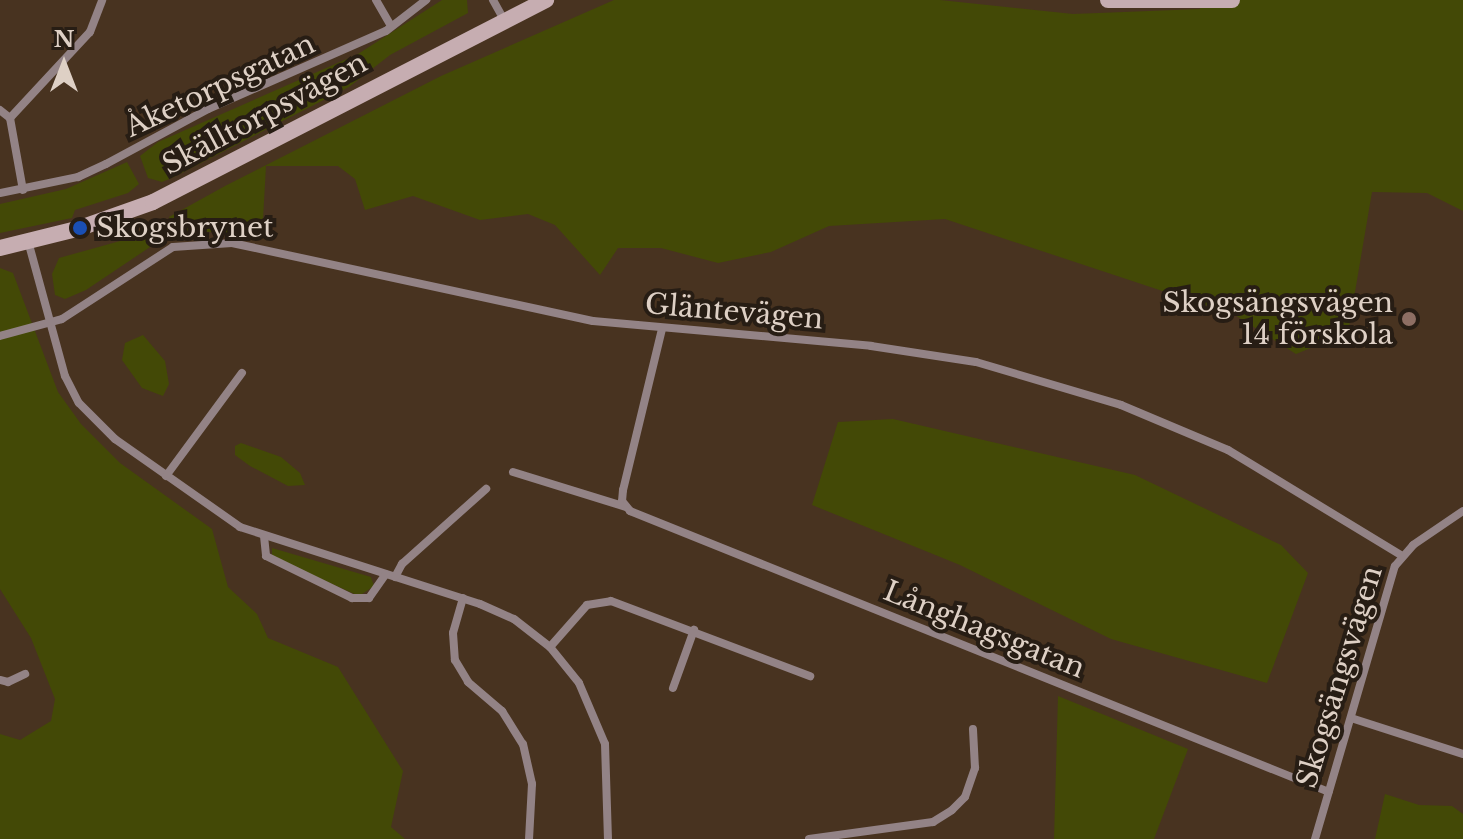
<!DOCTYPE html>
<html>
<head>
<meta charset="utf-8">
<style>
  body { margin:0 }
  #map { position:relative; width:1463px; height:839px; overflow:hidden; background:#483320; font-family:"Libre Baskerville",serif }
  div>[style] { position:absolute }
  .green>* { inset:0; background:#434906 }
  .street>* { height:8px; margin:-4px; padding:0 4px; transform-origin:4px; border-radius:4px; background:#938386 }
  .secondary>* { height:16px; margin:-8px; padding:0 8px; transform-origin:8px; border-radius:8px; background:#c6adb1 }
  .dots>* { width:22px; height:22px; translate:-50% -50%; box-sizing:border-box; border:4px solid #271d14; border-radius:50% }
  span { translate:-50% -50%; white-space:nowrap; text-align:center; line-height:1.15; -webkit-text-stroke:8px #271d14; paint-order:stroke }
  .street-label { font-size:28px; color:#ded0c5 }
  .poi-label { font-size:28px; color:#ded0c5 }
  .left { translate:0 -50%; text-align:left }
  .right { translate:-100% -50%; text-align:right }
  .north { position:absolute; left:24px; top:24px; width:80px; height:80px; -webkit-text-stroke:6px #271d14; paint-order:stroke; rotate:0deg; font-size:22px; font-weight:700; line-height:32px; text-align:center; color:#ded0c5 }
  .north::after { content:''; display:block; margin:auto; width:28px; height:36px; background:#ded0c5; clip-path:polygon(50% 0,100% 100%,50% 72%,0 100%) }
</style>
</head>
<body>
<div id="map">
  <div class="green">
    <i style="clip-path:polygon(442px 0,467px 0,468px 13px,390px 55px,349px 87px,174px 177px,162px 182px,148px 178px,140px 156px,158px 142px,358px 54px)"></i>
    <i style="clip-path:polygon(614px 0,940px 0,1073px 14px,1200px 9px,1200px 0,1463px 0,1463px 211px,1427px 193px,1372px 192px,1348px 333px,1296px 354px,1235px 315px,945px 219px,829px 226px,771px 252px,718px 263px,661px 248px,618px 248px,600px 275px,555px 225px,528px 214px,480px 220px,413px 196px,365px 210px,355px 179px,338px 166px,266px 166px,262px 237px,200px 231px,175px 234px,169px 217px,225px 186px,441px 76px)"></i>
    <i style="clip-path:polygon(127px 162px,139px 184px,128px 193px,75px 210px,72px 218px,0 233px,0 204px,66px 189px)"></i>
    <i style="clip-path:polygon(157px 224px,162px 239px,86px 290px,65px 299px,55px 295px,52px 274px,59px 258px,138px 236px)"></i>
    <i style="clip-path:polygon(0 268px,13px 273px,58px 392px,81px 424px,120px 463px,212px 529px,228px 587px,257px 614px,268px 638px,338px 667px,403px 771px,391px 827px,405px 839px,0 839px,0 734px,20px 740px,51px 721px,55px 699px,31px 638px,0 589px)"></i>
    <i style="clip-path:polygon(143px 335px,165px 361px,169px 384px,163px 396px,142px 388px,122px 360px,125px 343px)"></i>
    <i style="clip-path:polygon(893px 419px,1135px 475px,1281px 545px,1308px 573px,1267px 683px,1111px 639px,960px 565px,812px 505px,838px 422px)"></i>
    <i style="clip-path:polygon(241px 443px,281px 457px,300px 473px,305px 485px,288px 486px,250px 466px,235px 455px,235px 446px)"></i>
    <i style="clip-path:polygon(272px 548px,371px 577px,374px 586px,359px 596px,281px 561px,272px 556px)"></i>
    <i style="clip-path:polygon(1058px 696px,1188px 749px,1154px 839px,1054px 839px)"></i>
    <i style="clip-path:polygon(1385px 794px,1419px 805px,1452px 806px,1463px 814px,1463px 839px,1375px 839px)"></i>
  </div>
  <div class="street">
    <i style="left:376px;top:0;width:30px;rotate:60deg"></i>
    <i style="left:493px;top:0;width:23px;rotate:61deg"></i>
    <i style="left:0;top:110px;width:13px;rotate:39deg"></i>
    <i style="left:10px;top:118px;width:73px;rotate:79.8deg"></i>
    <i style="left:10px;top:118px;width:117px;rotate:-47.1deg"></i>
    <i style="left:90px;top:32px;width:34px;rotate:-69deg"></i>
    <i style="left:0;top:193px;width:80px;rotate:-11.6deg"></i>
    <i style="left:78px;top:177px;width:31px;rotate:-25deg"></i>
    <i style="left:106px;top:164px;width:116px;rotate:-28.3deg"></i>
    <i style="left:208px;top:109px;width:194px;rotate:-23.7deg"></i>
    <i style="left:386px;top:31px;width:51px;rotate:-37.8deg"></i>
    <i style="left:28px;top:241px;width:140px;rotate:74.7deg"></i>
    <i style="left:65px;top:376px;width:30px;rotate:63deg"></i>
    <i style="left:79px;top:403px;width:51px;rotate:45deg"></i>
    <i style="left:115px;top:439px;width:153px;rotate:35.1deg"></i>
    <i style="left:240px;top:527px;width:252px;rotate:17.8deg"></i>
    <i style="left:480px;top:604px;width:37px;rotate:24deg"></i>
    <i style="left:514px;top:619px;width:46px;rotate:37.9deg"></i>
    <i style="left:550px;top:647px;width:46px;rotate:51.1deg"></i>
    <i style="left:579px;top:683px;width:66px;rotate:66.9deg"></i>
    <i style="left:605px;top:744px;width:95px;rotate:88.2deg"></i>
    <i style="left:662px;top:329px;width:166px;rotate:103.6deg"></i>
    <i style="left:623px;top:490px;width:11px;rotate:95deg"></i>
    <i style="left:622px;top:501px;width:13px;rotate:51deg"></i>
    <i style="left:630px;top:511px;width:753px;rotate:21.9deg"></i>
    <i style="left:0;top:336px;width:64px;rotate:-15.3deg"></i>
    <i style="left:62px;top:319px;width:132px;rotate:-33deg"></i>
    <i style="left:173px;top:247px;width:59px;rotate:-3.9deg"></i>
    <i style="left:232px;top:243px;width:369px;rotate:12.2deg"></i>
    <i style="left:593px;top:321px;width:279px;rotate:5.1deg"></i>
    <i style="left:871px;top:346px;width:106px;rotate:8.7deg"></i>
    <i style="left:976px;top:362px;width:151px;rotate:16.5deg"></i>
    <i style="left:1121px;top:405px;width:116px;rotate:22.8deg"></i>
    <i style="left:1228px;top:450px;width:202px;rotate:31.3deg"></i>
    <i style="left:513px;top:472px;width:118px;rotate:17.2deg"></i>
    <i style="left:166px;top:476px;width:128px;rotate:-53.6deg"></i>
    <i style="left:264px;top:536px;width:20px;rotate:84deg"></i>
    <i style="left:266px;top:556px;width:96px;rotate:26deg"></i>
    <i style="left:352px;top:598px;width:17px"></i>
    <i style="left:369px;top:598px;width:29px;rotate:-55deg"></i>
    <i style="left:395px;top:577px;width:15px;rotate:-62deg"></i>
    <i style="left:402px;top:564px;width:113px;rotate:-41.8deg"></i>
    <i style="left:463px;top:598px;width:36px;rotate:106deg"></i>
    <i style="left:453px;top:633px;width:27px;rotate:86deg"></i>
    <i style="left:455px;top:660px;width:26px;rotate:59deg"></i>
    <i style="left:468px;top:682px;width:45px;rotate:40.5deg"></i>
    <i style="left:502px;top:711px;width:39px;rotate:58deg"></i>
    <i style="left:523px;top:744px;width:41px;rotate:77.3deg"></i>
    <i style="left:532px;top:784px;width:55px;rotate:93.1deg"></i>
    <i style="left:550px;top:647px;width:56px;rotate:-48.6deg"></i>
    <i style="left:587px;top:605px;width:24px;rotate:-9deg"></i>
    <i style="left:611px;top:601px;width:213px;rotate:20.7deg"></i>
    <i style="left:0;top:680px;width:8px;rotate:14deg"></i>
    <i style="left:8px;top:682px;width:19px;rotate:-25deg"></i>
    <i style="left:673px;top:688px;width:62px;rotate:-70.1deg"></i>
    <i style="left:1351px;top:718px;width:118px;rotate:17.8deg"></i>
    <i style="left:809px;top:839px;width:125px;rotate:-7.8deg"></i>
    <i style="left:933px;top:822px;width:22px;rotate:-32deg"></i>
    <i style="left:952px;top:810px;width:18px;rotate:-45deg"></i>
    <i style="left:965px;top:797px;width:31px;rotate:-71deg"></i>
    <i style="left:975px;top:768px;width:39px;rotate:-93deg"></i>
    <i style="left:1315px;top:839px;width:284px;rotate:-73.7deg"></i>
    <i style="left:1395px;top:566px;width:28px;rotate:-49deg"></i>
    <i style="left:1413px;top:545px;width:60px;rotate:-34.2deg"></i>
  </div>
  <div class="secondary">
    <i style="left:1108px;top:0;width:124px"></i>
    <i style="left:0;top:248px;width:82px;rotate:-14deg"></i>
    <i style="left:80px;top:228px;width:77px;rotate:-19.6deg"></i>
    <i style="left:153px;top:202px;width:442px;rotate:-27.2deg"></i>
  </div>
  <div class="dots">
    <i style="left:80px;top:228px;background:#1a4fb4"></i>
    <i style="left:1409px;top:319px;background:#8d6e63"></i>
  </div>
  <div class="street-label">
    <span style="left:220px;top:86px;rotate:-25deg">Åketorpsgatan</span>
    <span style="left:265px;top:114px;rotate:-28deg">Skälltorpsvägen</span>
    <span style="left:734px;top:312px;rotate:5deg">Gläntevägen</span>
    <span style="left:984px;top:630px;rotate:22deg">Långhagsgatan</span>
    <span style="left:1340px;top:677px;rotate:-73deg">Skogsängsvägen</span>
  </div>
  <div class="poi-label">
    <span class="left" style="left:96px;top:228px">Skogsbrynet</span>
    <span class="right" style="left:1393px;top:319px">Skogsängsvägen<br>14 förskola</span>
  </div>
  <div class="north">N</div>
</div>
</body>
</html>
